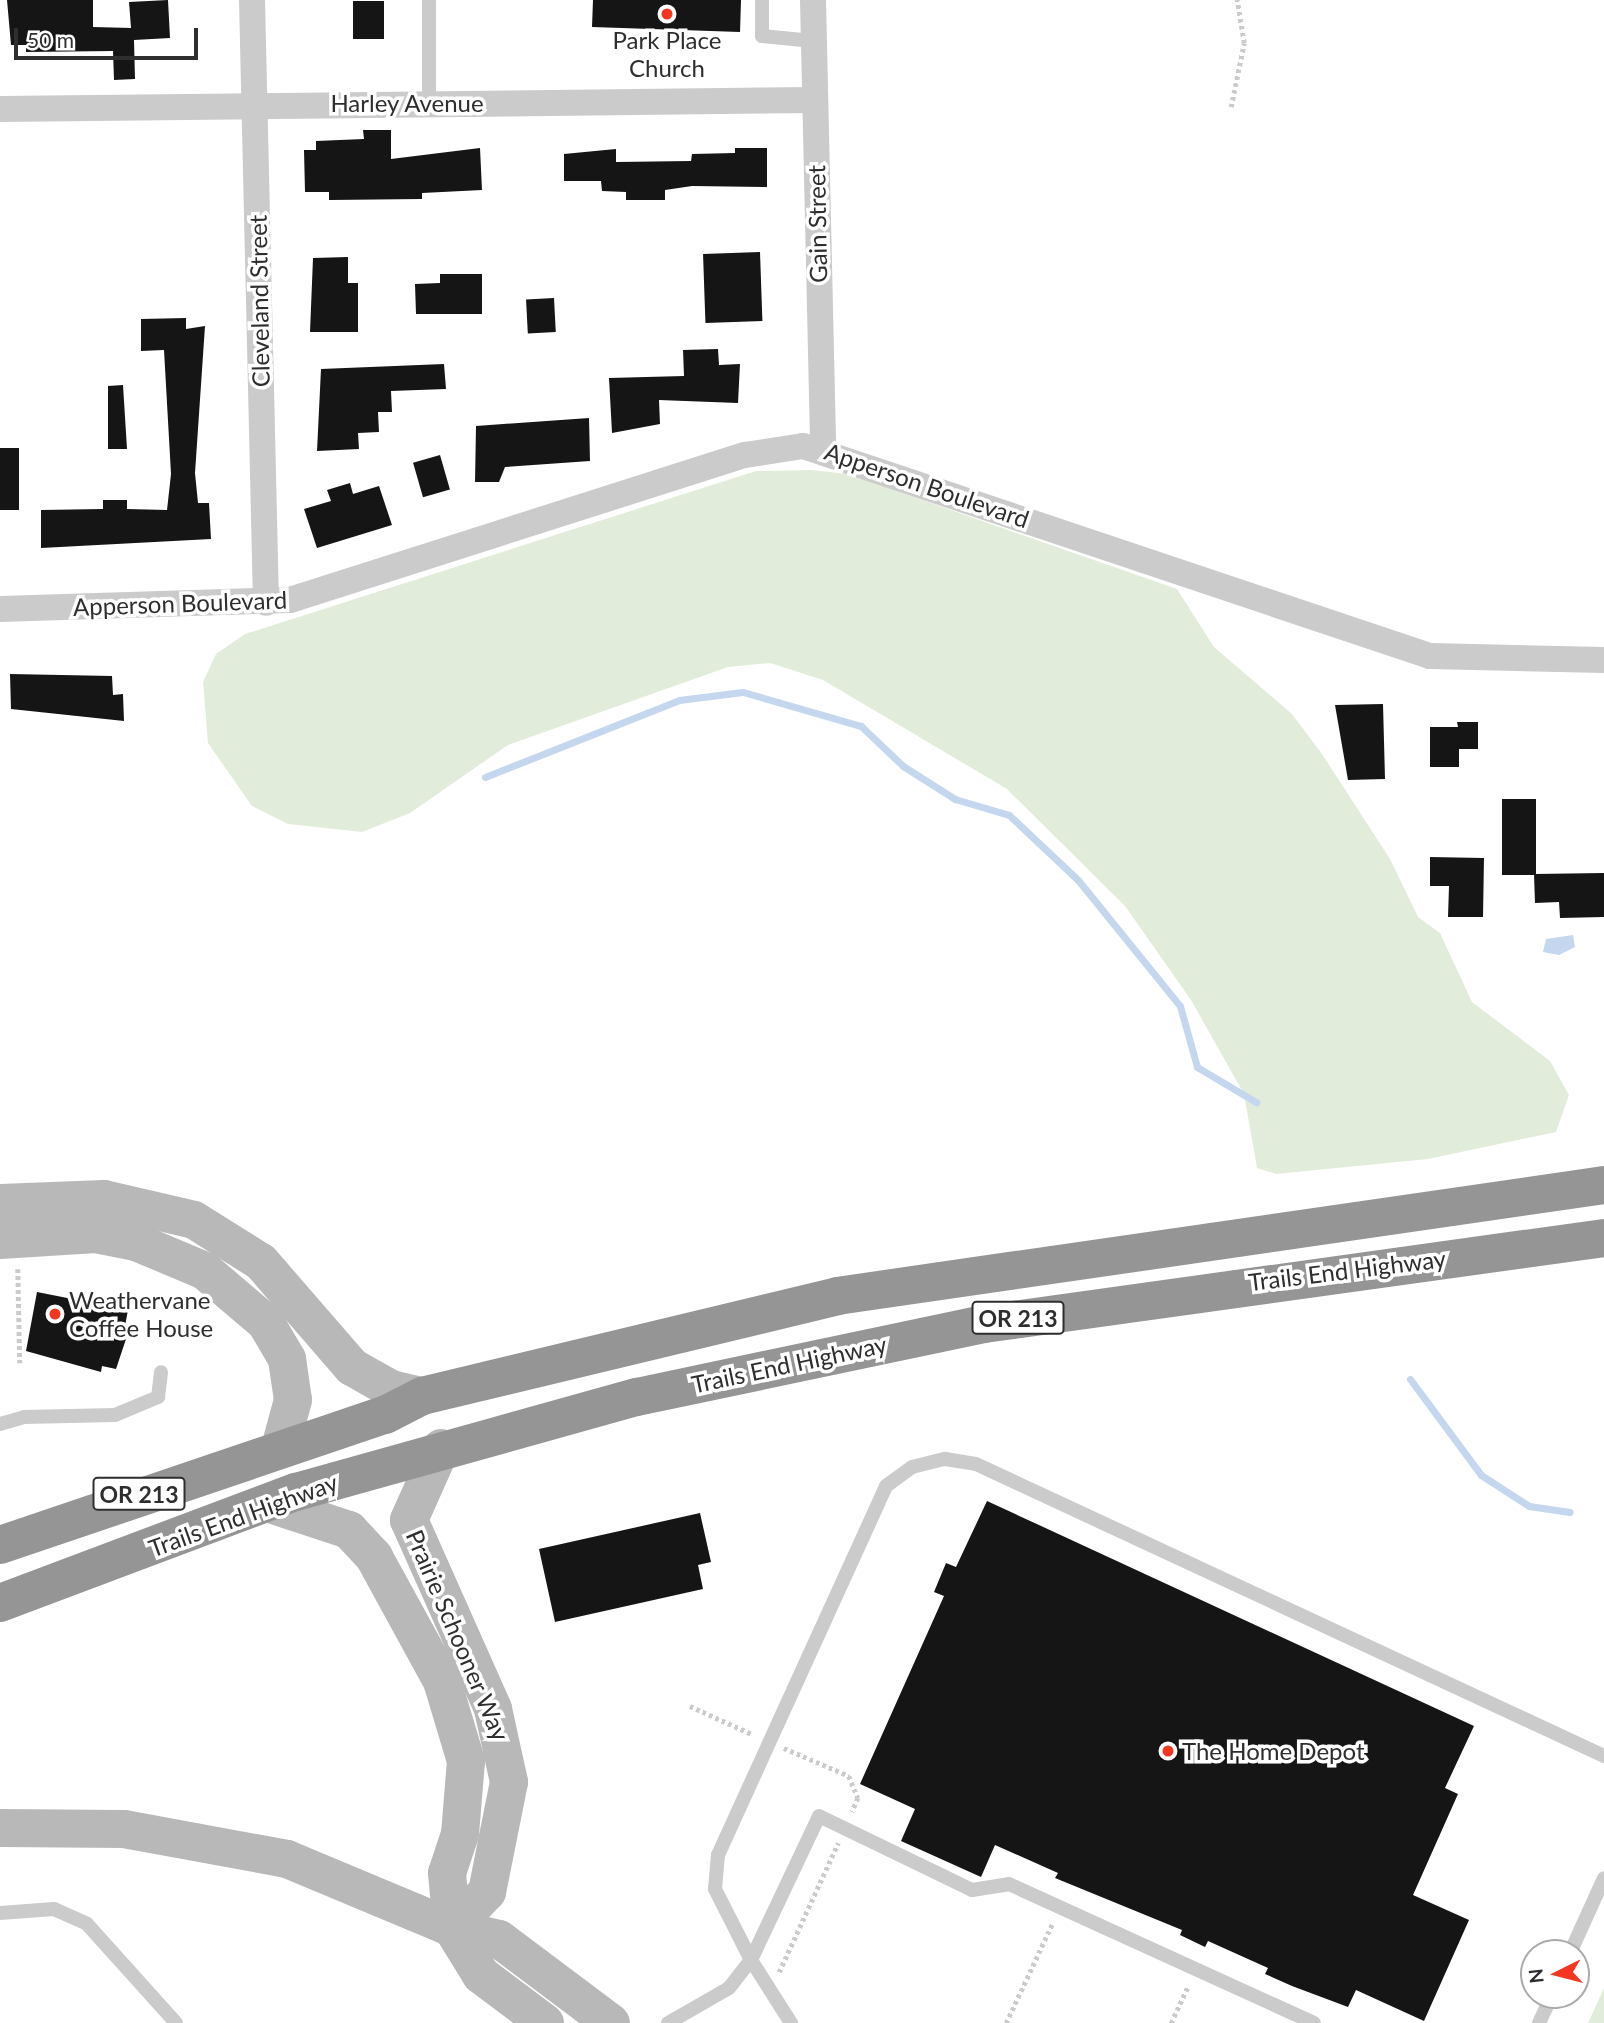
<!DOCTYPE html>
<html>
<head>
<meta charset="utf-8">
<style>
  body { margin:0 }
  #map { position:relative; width:1604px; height:2023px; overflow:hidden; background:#fff; font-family:Lato,sans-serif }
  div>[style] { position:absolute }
  .green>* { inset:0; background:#e1edda }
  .water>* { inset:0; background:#c4d7ee }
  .stream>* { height:7px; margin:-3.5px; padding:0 3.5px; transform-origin:3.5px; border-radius:3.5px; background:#c4d7ee }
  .building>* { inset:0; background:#151515; transform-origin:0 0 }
  .path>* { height:4.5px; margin-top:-2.25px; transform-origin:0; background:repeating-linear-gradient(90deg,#cbcbcb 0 3.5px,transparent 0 7px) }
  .lane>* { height:14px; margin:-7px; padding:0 7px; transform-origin:7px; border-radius:7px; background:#cbcbcb }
  .street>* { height:26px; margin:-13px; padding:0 13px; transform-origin:13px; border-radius:13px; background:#cbcbcb }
  .secondary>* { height:38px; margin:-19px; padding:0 19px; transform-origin:19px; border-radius:19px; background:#b8b8b8 }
  .highway>* { height:38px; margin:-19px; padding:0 19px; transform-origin:19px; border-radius:19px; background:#959595 }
  .dots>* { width:19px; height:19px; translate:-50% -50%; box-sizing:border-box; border:4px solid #fff; border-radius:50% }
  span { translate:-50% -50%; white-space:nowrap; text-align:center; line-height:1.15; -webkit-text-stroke:7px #fff; paint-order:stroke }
  .shield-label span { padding:2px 5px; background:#fff; border:2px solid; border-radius:5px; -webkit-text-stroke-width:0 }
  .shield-label { font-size:23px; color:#2e2e2e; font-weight:700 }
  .poi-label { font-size:24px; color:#2e2e2e }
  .left { translate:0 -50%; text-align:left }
  .street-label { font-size:24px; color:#2e2e2e }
  .north { position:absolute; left:1520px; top:1939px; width:70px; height:70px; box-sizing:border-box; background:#fff; border:2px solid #ababab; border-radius:50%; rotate:264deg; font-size:19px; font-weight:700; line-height:28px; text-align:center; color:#2e2e2e }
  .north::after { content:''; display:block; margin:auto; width:24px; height:32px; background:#f43520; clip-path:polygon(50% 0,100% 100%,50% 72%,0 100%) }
  .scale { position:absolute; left:14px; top:28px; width:184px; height:32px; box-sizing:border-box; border:4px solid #2e2e2e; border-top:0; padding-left:9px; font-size:21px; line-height:24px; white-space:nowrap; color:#2e2e2e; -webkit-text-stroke:5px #fff; paint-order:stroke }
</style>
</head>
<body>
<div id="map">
  <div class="green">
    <i style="clip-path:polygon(812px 470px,848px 474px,1177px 589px,1214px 647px,1292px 714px,1322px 754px,1390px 859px,1418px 917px,1440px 933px,1472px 1002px,1550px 1061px,1569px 1095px,1556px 1132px,1428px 1159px,1276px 1174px,1257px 1168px,1244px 1094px,1191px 1000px,1125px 906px,1007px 789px,823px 680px,770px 663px,728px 667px,508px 745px,410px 813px,362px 832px,288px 824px,252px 806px,208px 743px,203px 682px,216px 654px,245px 634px,756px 471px)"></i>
    <i style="clip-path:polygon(1604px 1988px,1604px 2023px,1588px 2023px)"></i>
  </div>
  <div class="water">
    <i style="clip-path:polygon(1573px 935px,1575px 947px,1559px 955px,1543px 952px,1546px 939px)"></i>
  </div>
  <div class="stream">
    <i style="left:485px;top:777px;width:209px;rotate:-21.6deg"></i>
    <i style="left:679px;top:700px;width:64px;rotate:-7.1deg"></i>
    <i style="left:743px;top:692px;width:123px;rotate:16.1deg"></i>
    <i style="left:861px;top:726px;width:58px;rotate:43.6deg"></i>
    <i style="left:903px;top:766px;width:62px;rotate:32.4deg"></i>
    <i style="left:955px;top:799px;width:56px;rotate:16.5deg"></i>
    <i style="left:1009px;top:815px;width:95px;rotate:43.3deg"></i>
    <i style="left:1078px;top:880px;width:162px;rotate:51deg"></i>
    <i style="left:1180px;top:1006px;width:63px;rotate:74.4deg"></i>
    <i style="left:1197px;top:1067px;width:69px;rotate:30.7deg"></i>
    <i style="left:1410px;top:1379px;width:119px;rotate:53.5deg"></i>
    <i style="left:1481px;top:1475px;width:57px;rotate:32.9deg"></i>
    <i style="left:1529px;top:1506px;width:41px;rotate:8.3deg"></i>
  </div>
  <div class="building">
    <i style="clip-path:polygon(7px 0,93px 0,93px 27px,131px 28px,129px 2px,168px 0,170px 38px,134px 40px,135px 79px,114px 80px,113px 51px,26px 52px,26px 45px,11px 45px)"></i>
    <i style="clip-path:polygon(593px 0,741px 0,740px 32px,592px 27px)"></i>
    <i style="left:353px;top:1px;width:31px;height:38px"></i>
    <i style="clip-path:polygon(363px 130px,391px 130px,391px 159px,480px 148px,482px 190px,422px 193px,422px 199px,329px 200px,329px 192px,305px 192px,304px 150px,316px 150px,316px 141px,364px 139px)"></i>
    <i style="clip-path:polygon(735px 148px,767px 148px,767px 187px,692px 186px,665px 190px,665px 200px,626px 200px,626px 192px,602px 191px,601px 181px,564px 181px,564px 154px,616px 149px,616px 162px,691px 161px,692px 154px,735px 153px)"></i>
    <i style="left:760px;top:252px;width:69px;height:57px;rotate:88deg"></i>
    <i style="clip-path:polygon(348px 257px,348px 283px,358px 283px,358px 332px,310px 332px,313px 258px)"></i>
    <i style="clip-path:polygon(440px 274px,482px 274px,482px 314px,416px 314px,415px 284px,440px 283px)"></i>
    <i style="left:554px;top:298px;width:34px;height:28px;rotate:87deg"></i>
    <i style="clip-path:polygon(186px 318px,186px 329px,205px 326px,195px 473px,198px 503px,209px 503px,211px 539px,41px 548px,41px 510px,103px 509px,103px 500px,127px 500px,127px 509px,167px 510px,171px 474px,164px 350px,141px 351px,141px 319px)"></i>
    <i style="clip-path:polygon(718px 349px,719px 365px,740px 364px,738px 403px,659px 400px,660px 424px,612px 433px,609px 378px,684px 376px,683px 350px)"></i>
    <i style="clip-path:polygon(444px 364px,446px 389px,391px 391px,392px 412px,378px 412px,379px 432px,358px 433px,359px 449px,317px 451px,321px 369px)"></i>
    <i style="clip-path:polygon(123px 385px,127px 449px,108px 449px,108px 386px)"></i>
    <i style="clip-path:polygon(589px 418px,590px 461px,505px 467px,499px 482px,475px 482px,476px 426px)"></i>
    <i style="left:0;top:448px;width:19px;height:62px"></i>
    <i style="left:440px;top:455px;width:36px;height:28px;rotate:74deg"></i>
    <i style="clip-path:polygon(350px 483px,353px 494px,379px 486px,392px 525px,317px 548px,304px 509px,331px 501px,327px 490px)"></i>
    <i style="clip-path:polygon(10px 674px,112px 676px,113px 695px,123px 694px,124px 721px,11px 709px)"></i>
    <i style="clip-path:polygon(1383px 704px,1385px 779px,1348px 780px,1335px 705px)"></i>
    <i style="clip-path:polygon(1457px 722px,1478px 722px,1478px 749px,1459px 749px,1459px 767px,1430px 767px,1430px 727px,1458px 727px)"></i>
    <i style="left:1502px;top:799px;width:34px;height:76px"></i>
    <i style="clip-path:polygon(1430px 857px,1484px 858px,1483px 917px,1448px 917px,1449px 886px,1430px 886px)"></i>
    <i style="clip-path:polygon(1604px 873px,1604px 917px,1560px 918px,1559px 902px,1535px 903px,1534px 874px)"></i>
    <i style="clip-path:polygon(37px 1292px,128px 1310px,125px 1326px,130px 1327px,116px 1369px,102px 1366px,101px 1372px,26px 1351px)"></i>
    <i style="clip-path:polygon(987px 1501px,1474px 1726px,1445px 1788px,1458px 1794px,1413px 1895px,1469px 1920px,1424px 2021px,1356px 1990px,1348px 2007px,1292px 1986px,1265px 1974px,1268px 1968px,1208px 1941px,1205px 1947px,1180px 1935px,1182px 1930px,1055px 1878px,1058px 1873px,995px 1845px,981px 1877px,901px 1841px,915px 1809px,860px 1784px,944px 1596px,934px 1592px,946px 1563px,956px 1567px)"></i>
    <i style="clip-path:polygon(700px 1513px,711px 1562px,698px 1565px,703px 1589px,555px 1622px,539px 1549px)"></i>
  </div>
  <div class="path">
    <i style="left:1231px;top:107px;width:65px;rotate:-78.5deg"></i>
    <i style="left:1244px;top:43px;width:44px;rotate:-99.2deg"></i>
    <i style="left:18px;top:1269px;width:94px;rotate:88.8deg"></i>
    <i style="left:690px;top:1706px;width:70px;rotate:24.4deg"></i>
    <i style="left:784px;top:1748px;width:71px;rotate:23.3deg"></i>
    <i style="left:849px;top:1776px;width:24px;rotate:68deg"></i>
    <i style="left:858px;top:1798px;width:15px;rotate:113deg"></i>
    <i style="left:779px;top:1972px;width:142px;rotate:-65.4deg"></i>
    <i style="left:1006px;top:2023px;width:111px;rotate:-65deg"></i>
    <i style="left:1171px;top:2023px;width:41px;rotate:-65.3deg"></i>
  </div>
  <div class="lane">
    <i style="left:429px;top:0;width:103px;rotate:90deg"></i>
    <i style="left:762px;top:0;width:36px;rotate:90deg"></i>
    <i style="left:762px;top:36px;width:51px;rotate:5.6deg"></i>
    <i style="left:0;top:1424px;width:25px;rotate:-16deg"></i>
    <i style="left:24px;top:1417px;width:91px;rotate:-1.3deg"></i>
    <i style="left:115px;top:1415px;width:47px;rotate:-22.7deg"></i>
    <i style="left:158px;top:1397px;width:25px;rotate:-83deg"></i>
    <i style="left:0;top:1913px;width:54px;rotate:-4.2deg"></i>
    <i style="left:54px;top:1909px;width:36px;rotate:24deg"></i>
    <i style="left:87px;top:1924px;width:133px;rotate:48deg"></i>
    <i style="left:1570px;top:1953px;width:82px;rotate:-65.6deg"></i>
    <i style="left:751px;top:1960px;width:80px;rotate:-116.9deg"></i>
    <i style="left:715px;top:1889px;width:34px;rotate:-85deg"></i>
    <i style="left:718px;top:1855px;width:405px;rotate:-65.5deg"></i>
    <i style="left:886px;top:1486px;width:32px;rotate:-36deg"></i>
    <i style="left:912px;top:1467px;width:34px;rotate:-14deg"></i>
    <i style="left:945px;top:1459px;width:31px;rotate:9deg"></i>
    <i style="left:976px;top:1464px;width:693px;rotate:24.94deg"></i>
    <i style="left:751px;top:1960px;width:159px;rotate:-64.7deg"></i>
    <i style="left:819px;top:1816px;width:170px;rotate:25.8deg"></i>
    <i style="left:972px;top:1890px;width:37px;rotate:-9deg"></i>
    <i style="left:1009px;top:1884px;width:335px;rotate:24.5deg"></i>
    <i style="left:668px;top:2023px;width:70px;rotate:-29.8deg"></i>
    <i style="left:729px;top:1988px;width:36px;rotate:-52deg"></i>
    <i style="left:751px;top:1960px;width:75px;rotate:57.6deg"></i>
    <i style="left:1539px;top:2023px;width:31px;rotate:-65deg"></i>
  </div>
  <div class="street">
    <i style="left:252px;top:0;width:603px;rotate:88.67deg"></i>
    <i style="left:813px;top:0;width:448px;rotate:88.7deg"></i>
    <i style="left:0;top:109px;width:814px;rotate:-0.63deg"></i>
    <i style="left:0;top:609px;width:290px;rotate:-1.8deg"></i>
    <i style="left:290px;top:600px;width:478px;rotate:-17.7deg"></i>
    <i style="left:745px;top:455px;width:59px;rotate:-8.8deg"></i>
    <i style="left:803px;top:446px;width:661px;rotate:18.52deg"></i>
    <i style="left:1430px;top:656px;width:174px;rotate:1.3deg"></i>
  </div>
  <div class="secondary">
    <i style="left:0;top:1203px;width:104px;rotate:-2.2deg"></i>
    <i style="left:104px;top:1199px;width:92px;rotate:13.1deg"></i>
    <i style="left:194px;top:1220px;width:79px;rotate:32.1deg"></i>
    <i style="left:261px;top:1262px;width:139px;rotate:49.1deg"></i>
    <i style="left:352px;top:1367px;width:45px;rotate:29.4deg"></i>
    <i style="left:391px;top:1389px;width:32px;rotate:13deg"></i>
    <i style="left:0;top:1240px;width:96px;rotate:-3.6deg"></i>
    <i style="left:96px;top:1234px;width:41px;rotate:11.3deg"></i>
    <i style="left:136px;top:1242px;width:75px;rotate:22.8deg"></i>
    <i style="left:205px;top:1271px;width:80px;rotate:40.4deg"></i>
    <i style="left:266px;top:1323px;width:42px;rotate:59.7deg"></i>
    <i style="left:287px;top:1359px;width:41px;rotate:81.7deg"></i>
    <i style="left:293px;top:1400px;width:50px;rotate:105.2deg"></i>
    <i style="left:441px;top:1448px;width:79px;rotate:114deg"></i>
    <i style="left:409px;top:1520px;width:207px;rotate:66deg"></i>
    <i style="left:493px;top:1709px;width:75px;rotate:77.6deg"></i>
    <i style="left:509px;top:1782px;width:112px;rotate:101.3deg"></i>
    <i style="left:487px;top:1892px;width:50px;rotate:134.2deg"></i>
    <i style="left:273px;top:1505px;width:80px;rotate:18.2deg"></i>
    <i style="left:349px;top:1530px;width:37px;rotate:47deg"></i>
    <i style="left:374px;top:1557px;width:141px;rotate:61.3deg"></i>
    <i style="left:442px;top:1681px;width:84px;rotate:73.3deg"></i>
    <i style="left:466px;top:1761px;width:73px;rotate:94.7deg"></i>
    <i style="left:460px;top:1834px;width:41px;rotate:108.4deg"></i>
    <i style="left:447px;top:1873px;width:55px;rotate:84.8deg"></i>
    <i style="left:452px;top:1928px;width:55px;rotate:58.3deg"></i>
    <i style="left:481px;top:1975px;width:80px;rotate:36.9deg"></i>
    <i style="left:0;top:1828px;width:124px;rotate:0.5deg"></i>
    <i style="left:124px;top:1829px;width:166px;rotate:10.4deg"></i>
    <i style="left:287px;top:1859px;width:179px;rotate:22.7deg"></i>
    <i style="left:452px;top:1928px;width:48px;rotate:13.2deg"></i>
    <i style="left:499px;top:1939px;width:140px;rotate:36.9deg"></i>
  </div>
  <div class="highway">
    <i style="left:0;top:1545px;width:406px;rotate:-18.7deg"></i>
    <i style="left:385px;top:1415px;width:42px;rotate:-27.2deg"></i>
    <i style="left:422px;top:1396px;width:427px;rotate:-13.5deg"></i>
    <i style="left:837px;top:1296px;width:775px;rotate:-8.23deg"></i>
    <i style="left:0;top:1603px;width:316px;rotate:-20.6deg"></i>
    <i style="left:296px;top:1492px;width:354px;rotate:-15.6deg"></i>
    <i style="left:637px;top:1397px;width:355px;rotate:-11.9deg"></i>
    <i style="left:984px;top:1324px;width:626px;rotate:-7.9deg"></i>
  </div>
  <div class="dots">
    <i style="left:667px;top:14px;background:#f43520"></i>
    <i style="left:55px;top:1314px;background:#f43520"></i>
    <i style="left:1168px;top:1751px;background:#f43520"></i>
  </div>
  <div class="shield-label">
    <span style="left:1018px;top:1318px">OR 213</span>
    <span style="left:139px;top:1494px">OR 213</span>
  </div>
  <div class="poi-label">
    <span style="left:667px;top:54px">Park Place<br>Church</span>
    <span class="left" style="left:69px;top:1314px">Weathervane<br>Coffee House</span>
    <span class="left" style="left:1182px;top:1751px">The Home Depot</span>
  </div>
  <div class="street-label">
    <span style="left:407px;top:103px">Harley Avenue</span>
    <span style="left:817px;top:224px;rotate:-91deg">Gain Street</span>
    <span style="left:259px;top:301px;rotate:-91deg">Cleveland Street</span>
    <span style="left:927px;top:485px;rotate:19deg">Apperson Boulevard</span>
    <span style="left:180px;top:603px;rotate:-2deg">Apperson Boulevard</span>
    <span style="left:1347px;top:1270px;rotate:-7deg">Trails End Highway</span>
    <span style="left:789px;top:1364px;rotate:-12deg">Trails End Highway</span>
    <span style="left:243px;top:1515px;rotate:-20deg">Trails End Highway</span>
    <span style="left:458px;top:1635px;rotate:67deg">Prairie Schooner Way</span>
  </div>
  <div class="north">N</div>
  <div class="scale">50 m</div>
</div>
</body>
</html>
